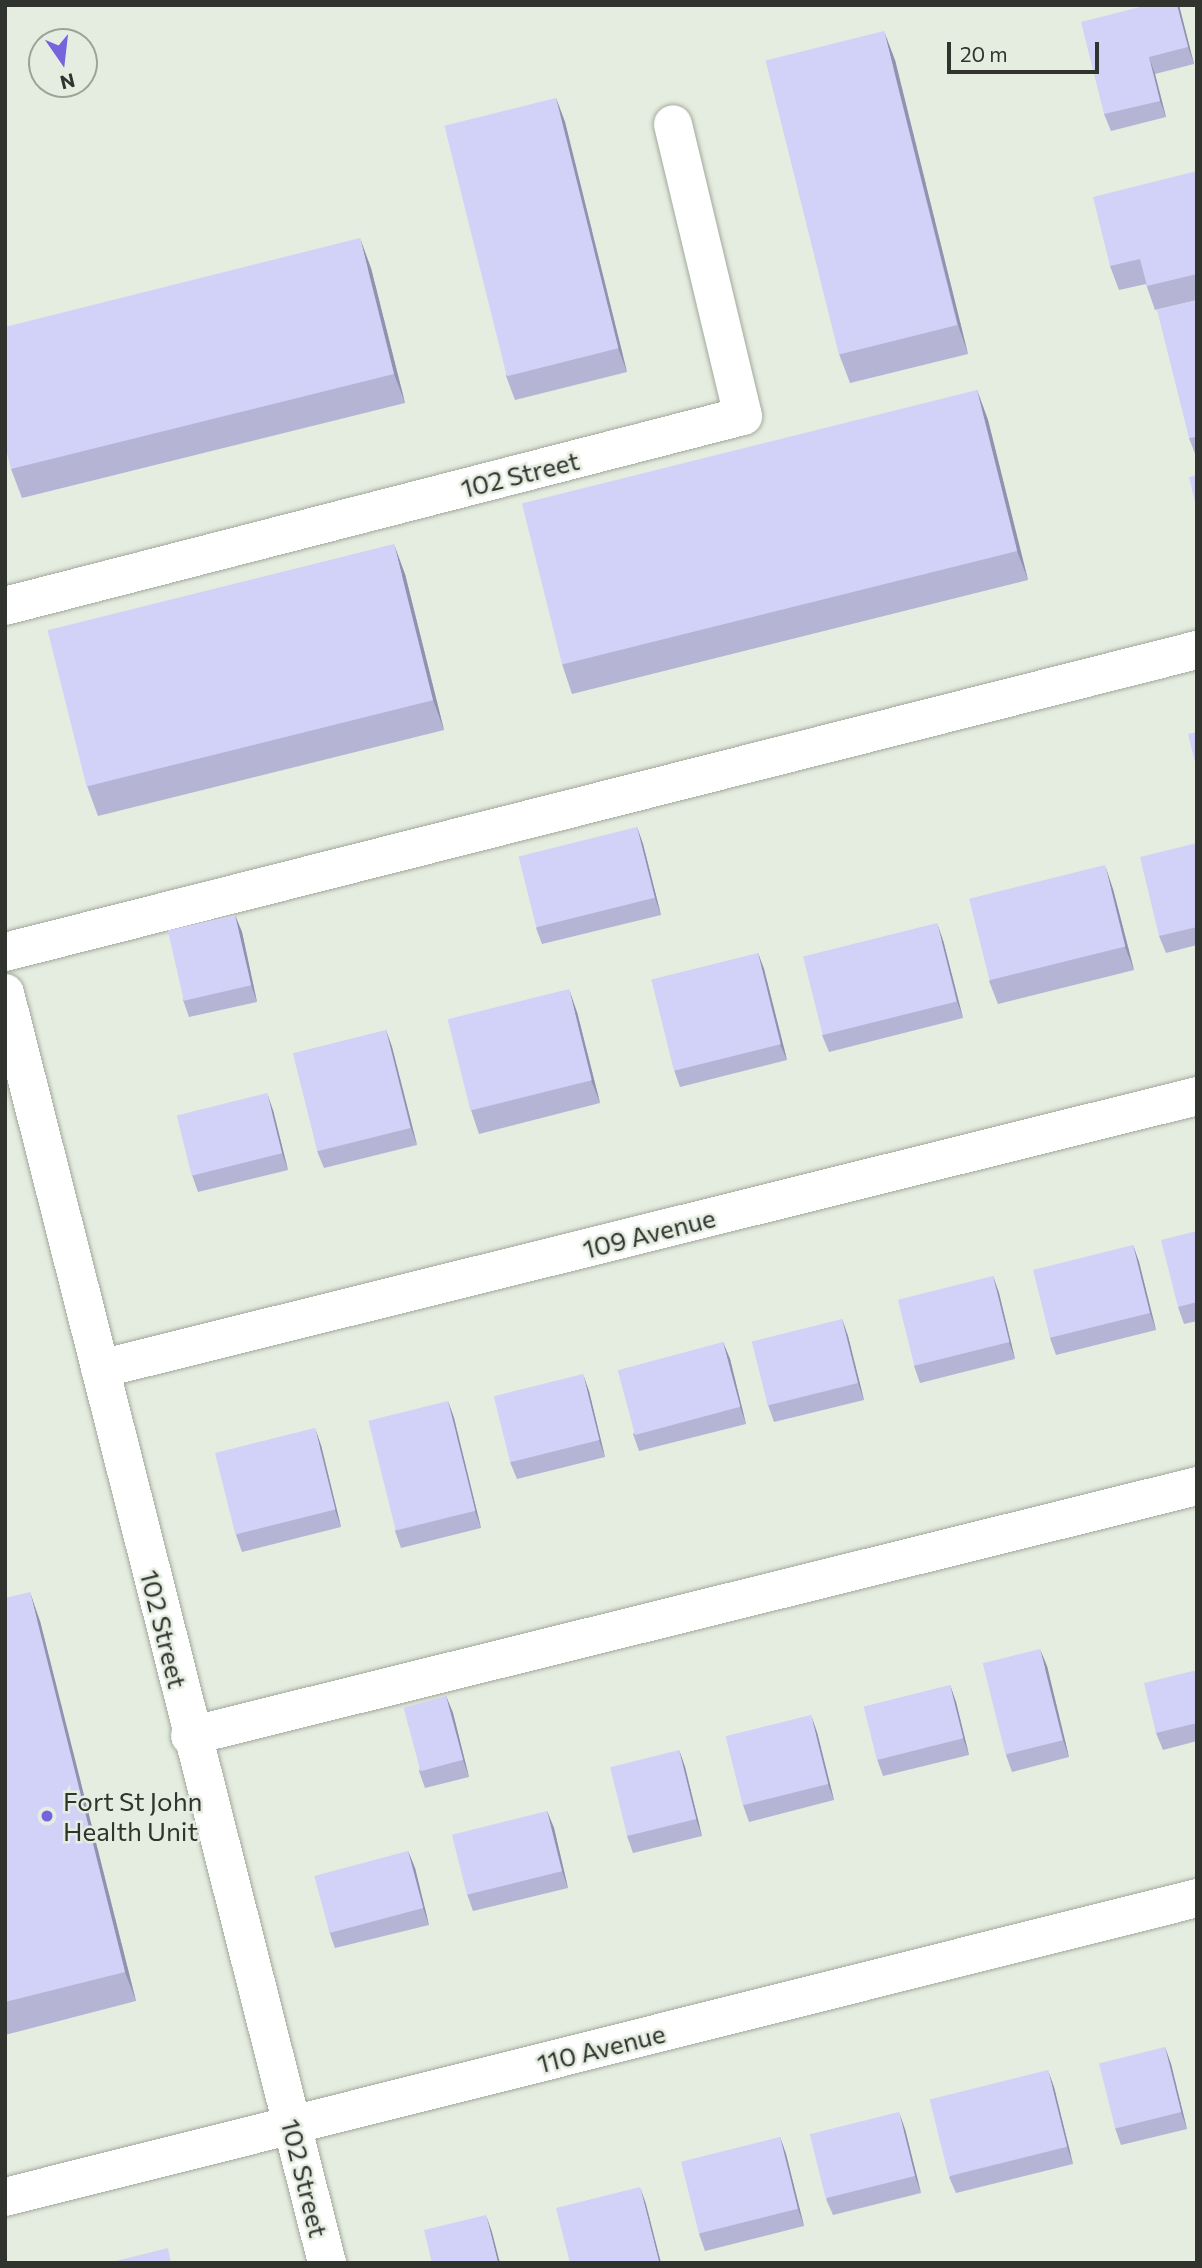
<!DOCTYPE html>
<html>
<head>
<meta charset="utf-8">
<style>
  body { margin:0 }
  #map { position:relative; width:1202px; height:2268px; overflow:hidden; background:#e5ede0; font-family:Commissioner,sans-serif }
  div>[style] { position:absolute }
  .roads { filter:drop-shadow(0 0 2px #a2a99d) drop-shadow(0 0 2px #a2a99d) }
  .minor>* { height:38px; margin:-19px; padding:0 19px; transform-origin:19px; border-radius:19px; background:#fff }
  .wall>* { inset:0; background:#b5b4d5 }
  .shaded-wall>* { inset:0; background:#9392ae }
  .building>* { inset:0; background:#d2d1f8; transform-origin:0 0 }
  .dots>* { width:19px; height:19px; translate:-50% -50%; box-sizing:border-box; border:4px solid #e5ede0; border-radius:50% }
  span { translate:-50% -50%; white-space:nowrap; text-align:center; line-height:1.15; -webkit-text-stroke:5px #e5ede0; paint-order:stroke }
  .street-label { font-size:26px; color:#31332f }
  .poi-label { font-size:26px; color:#31332f }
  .left { translate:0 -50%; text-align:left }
  .frame { position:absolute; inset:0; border:7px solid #31332f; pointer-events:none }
  .north { position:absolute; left:28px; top:28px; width:70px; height:70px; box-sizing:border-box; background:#e5ede0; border:2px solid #9da399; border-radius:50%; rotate:166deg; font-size:19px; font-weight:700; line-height:28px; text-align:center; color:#31332f }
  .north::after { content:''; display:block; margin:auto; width:24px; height:32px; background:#7663de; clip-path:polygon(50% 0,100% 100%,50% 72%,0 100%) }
  .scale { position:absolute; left:947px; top:42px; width:152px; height:32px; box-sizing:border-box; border:4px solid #31332f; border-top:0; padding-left:9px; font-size:21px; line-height:24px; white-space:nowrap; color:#31332f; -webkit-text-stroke:5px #e5ede0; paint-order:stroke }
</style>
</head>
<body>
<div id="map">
  <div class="roads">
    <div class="minor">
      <i style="left:5px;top:606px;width:762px;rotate:-14.44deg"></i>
      <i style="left:743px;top:416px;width:300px;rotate:-103.5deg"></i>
      <i style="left:5px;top:952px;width:1230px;rotate:-14.22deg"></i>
      <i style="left:5px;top:993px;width:1310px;rotate:75.77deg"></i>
      <i style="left:100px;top:1369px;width:1130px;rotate:-13.97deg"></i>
      <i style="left:190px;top:1736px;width:1038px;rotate:-13.94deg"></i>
      <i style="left:5px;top:2197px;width:1229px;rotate:-14.08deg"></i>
    </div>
  </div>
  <div class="wall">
    <i style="clip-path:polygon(1179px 5px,1194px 64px,1155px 74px,1166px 117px,1111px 131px,1104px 114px)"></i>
    <i style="clip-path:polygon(895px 60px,968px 354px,850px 383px,839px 354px)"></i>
    <i style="clip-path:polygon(556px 98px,565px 122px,627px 372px,515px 400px,506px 376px)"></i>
    <i style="clip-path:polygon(1197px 171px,1197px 300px,1155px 310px,1146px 284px,1119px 290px,1110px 266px)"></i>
    <i style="clip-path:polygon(371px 268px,405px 403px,22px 498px,11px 469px)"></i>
    <i style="clip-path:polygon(1197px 300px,1197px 459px,1189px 438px)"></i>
    <i style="clip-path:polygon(977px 390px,988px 420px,1028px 580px,572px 694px,562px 664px)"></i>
    <i style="clip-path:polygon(405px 574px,444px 730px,98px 816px,87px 786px)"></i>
    <i style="clip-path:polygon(637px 827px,643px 844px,661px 915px,542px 944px,536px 928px)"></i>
    <i style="clip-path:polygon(1197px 843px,1197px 945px,1166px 953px,1159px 936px)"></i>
    <i style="clip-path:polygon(1113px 889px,1134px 970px,998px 1004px,989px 981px)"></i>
    <i style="clip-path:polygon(235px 915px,242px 932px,257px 1002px,189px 1017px,183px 1000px)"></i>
    <i style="clip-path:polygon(943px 940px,963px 1018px,829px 1052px,822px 1035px)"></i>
    <i style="clip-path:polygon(758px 953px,764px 969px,787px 1060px,680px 1087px,674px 1070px)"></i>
    <i style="clip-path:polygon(577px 1012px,600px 1103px,479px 1134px,471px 1110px)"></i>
    <i style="clip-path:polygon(386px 1030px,392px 1047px,417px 1145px,324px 1168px,317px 1151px)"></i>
    <i style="clip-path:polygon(273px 1110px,288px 1170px,198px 1192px,192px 1175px)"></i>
    <i style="clip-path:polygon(1197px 1231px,1197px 1321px,1184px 1324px,1178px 1307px)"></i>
    <i style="clip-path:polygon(1133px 1245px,1139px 1262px,1156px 1330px,1056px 1355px,1050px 1338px)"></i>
    <i style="clip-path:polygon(993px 1276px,999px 1293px,1015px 1359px,920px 1383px,914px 1366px)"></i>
    <i style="clip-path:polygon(842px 1319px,848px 1336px,864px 1400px,774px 1422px,768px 1405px)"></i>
    <i style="clip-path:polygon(723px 1342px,730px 1359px,746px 1424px,639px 1451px,633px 1434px)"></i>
    <i style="clip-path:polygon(589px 1391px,605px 1457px,517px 1479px,510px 1462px)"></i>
    <i style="clip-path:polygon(448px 1401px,454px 1418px,481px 1528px,401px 1548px,395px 1531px)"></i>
    <i style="clip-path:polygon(321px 1445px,341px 1527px,242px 1552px,236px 1535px)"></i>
    <i style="clip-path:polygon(5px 1598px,40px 1621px,136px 2001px,5px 2035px)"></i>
    <i style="clip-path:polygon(1047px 1666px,1069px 1757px,1012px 1772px,1006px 1755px)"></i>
    <i style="clip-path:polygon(1197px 1670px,1197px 1741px,1163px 1750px,1156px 1733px)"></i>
    <i style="clip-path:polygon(950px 1685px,956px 1702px,969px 1755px,883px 1776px,877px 1759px)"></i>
    <i style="clip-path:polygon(446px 1696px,453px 1713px,469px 1777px,425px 1788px,419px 1771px)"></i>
    <i style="clip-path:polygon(817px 1732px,834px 1800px,749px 1822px,743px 1805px)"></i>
    <i style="clip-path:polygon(679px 1750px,685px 1767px,702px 1836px,633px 1853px,627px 1836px)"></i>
    <i style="clip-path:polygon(547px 1811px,554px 1828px,568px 1888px,473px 1911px,467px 1894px)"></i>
    <i style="clip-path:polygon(408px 1851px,415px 1868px,429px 1925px,335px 1948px,329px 1931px)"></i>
    <i style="clip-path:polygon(1165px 2047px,1171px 2064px,1187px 2129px,1121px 2145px,1115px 2128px)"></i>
    <i style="clip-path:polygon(1054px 2087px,1073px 2164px,956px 2193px,949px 2177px)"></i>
    <i style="clip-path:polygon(905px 2129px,921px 2193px,833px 2215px,826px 2199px)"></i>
    <i style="clip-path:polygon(780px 2137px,786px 2154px,804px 2226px,705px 2251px,699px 2234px)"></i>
  </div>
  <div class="shaded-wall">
    <i style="clip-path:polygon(1177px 5px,1179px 5px,1194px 64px,1188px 47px)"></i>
    <i style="clip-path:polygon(884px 31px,895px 60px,968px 354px,958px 325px)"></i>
    <i style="clip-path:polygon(1149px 57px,1155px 74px,1166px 117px,1160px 101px)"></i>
    <i style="clip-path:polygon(556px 98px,565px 122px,627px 372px,618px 348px)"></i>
    <i style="clip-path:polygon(360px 238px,371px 268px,405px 403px,394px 374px)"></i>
    <i style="clip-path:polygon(977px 390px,988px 420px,1028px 580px,1017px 551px)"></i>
    <i style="clip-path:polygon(394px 544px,405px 574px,444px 730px,433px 700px)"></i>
    <i style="clip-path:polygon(637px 827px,643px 844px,661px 915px,655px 898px)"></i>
    <i style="clip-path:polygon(1105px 865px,1113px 889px,1134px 970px,1125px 947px)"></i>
    <i style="clip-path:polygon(235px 915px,242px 932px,257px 1002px,251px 985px)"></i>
    <i style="clip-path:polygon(937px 923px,943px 940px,963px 1018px,957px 1001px)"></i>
    <i style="clip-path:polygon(758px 953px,764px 969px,787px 1060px,780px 1044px)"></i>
    <i style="clip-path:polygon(569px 989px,577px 1012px,600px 1103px,591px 1080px)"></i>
    <i style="clip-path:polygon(386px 1030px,392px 1047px,417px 1145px,411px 1128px)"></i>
    <i style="clip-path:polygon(267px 1093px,273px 1110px,288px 1170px,282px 1153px)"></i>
    <i style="clip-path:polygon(1133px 1245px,1139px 1262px,1156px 1330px,1150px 1313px)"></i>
    <i style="clip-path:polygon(993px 1276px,999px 1293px,1015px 1359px,1009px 1342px)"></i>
    <i style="clip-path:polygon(842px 1319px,848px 1336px,864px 1400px,858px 1383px)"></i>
    <i style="clip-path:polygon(723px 1342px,730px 1359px,746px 1424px,740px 1407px)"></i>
    <i style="clip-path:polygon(583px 1374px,589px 1391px,605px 1457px,599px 1440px)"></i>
    <i style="clip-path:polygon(448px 1401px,454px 1418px,481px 1528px,475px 1511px)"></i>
    <i style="clip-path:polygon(315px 1428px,321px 1445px,341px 1527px,335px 1510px)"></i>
    <i style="clip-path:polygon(30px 1592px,40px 1621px,136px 2001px,125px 1972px)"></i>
    <i style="clip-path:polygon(1040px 1649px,1047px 1666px,1069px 1757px,1063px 1740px)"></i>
    <i style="clip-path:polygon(950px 1685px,956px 1702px,969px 1755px,963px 1738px)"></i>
    <i style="clip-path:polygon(446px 1696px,453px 1713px,469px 1777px,463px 1760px)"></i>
    <i style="clip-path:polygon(811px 1715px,817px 1732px,834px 1800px,828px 1784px)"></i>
    <i style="clip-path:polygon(679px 1750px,685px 1767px,702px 1836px,696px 1819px)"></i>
    <i style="clip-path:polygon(547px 1811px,554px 1828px,568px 1888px,562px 1871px)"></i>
    <i style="clip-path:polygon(408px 1851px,415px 1868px,429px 1925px,423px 1908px)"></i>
    <i style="clip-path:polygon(1165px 2047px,1171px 2064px,1187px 2129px,1181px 2112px)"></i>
    <i style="clip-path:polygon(1048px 2070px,1054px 2087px,1073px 2164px,1067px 2147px)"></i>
    <i style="clip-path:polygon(899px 2112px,905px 2129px,921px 2193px,915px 2176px)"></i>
    <i style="clip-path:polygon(780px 2137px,786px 2154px,804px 2226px,798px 2209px)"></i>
    <i style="clip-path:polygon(640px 2187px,646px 2204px,661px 2263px,659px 2262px)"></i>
    <i style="clip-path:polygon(486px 2215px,492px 2232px,500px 2263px,498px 2263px)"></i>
  </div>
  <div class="building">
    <i style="clip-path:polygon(1139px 5px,1177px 5px,1188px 47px,1149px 57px,1160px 101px,1104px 114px,1081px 22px,1140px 7px)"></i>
    <i style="left:884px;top:31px;width:303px;height:122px;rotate:76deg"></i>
    <i style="left:556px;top:98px;width:258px;height:115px;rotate:76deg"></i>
    <i style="clip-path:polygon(1197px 171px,1197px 274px,1147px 286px,1140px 259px,1110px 266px,1093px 197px)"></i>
    <i style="clip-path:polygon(360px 238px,394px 374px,11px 469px,5px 445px,5px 327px)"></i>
    <i style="clip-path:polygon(1197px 300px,1197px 437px,1189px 438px,1157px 310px)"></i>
    <i style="left:977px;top:390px;width:166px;height:469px;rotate:76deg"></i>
    <i style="clip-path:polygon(1197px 475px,1197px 510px,1189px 477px)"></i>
    <i style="left:394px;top:544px;width:161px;height:357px;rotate:76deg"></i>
    <i style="clip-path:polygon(1197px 732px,1197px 770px,1188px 734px)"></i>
    <i style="left:637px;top:827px;width:73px;height:122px;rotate:76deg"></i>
    <i style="clip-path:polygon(1197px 843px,1197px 927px,1159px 936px,1140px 857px)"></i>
    <i style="left:1105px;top:865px;width:84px;height:140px;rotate:76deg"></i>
    <i style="left:235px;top:915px;width:72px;height:69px;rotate:77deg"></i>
    <i style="left:937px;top:923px;width:81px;height:138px;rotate:76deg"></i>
    <i style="left:758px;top:953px;width:94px;height:110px;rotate:76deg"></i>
    <i style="left:569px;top:989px;width:94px;height:125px;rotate:76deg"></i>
    <i style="left:386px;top:1030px;width:101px;height:96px;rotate:76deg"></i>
    <i style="left:267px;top:1093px;width:62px;height:93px;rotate:76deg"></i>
    <i style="clip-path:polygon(1197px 1231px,1197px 1302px,1178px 1307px,1161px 1240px)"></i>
    <i style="left:1133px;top:1245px;width:70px;height:103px;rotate:76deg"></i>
    <i style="left:993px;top:1276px;width:68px;height:98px;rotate:76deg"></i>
    <i style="left:842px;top:1319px;width:66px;height:93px;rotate:76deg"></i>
    <i style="left:723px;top:1342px;width:67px;height:109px;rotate:75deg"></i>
    <i style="left:583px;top:1374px;width:68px;height:92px;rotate:76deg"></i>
    <i style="left:448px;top:1401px;width:113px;height:82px;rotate:76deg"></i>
    <i style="left:315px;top:1428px;width:84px;height:103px;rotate:76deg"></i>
    <i style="clip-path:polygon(30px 1592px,125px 1972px,5px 2002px,5px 1598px)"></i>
    <i style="left:1040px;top:1649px;width:94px;height:59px;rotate:76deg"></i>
    <i style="clip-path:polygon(1197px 1670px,1197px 1723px,1156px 1733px,1144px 1683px)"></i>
    <i style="left:950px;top:1685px;width:55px;height:89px;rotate:76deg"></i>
    <i style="left:446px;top:1696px;width:66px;height:44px;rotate:75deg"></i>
    <i style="left:811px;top:1715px;width:71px;height:88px;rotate:76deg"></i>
    <i style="left:679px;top:1750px;width:71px;height:71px;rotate:76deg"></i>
    <i style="left:547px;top:1811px;width:62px;height:98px;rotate:76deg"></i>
    <i style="left:408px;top:1851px;width:59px;height:97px;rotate:75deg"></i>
    <i style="left:1165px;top:2047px;width:67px;height:68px;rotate:76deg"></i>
    <i style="left:1048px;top:2070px;width:79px;height:122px;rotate:76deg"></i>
    <i style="left:899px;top:2112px;width:66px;height:92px;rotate:76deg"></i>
    <i style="left:780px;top:2137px;width:74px;height:102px;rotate:76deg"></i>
    <i style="clip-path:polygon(640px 2187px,659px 2262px,570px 2263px,556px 2208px)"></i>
    <i style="clip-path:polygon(486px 2215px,498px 2263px,432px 2263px,424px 2230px)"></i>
    <i style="clip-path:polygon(168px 2248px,171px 2263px,108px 2263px)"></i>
  </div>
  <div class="dots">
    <i style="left:47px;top:1816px;background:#7663de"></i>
  </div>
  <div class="street-label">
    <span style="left:520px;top:474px;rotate:-14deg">102 Street</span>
    <span style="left:649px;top:1233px;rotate:-14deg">109 Avenue</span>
    <span style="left:164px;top:1629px;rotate:76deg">102 Street</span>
    <span style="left:601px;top:2048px;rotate:-14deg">110 Avenue</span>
    <span style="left:305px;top:2178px;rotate:76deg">102 Street</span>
  </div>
  <div class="poi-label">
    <span class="left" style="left:63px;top:1816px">Fort St John<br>Health Unit</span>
  </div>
  <div class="frame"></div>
  <div class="north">N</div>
  <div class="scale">20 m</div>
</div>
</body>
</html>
